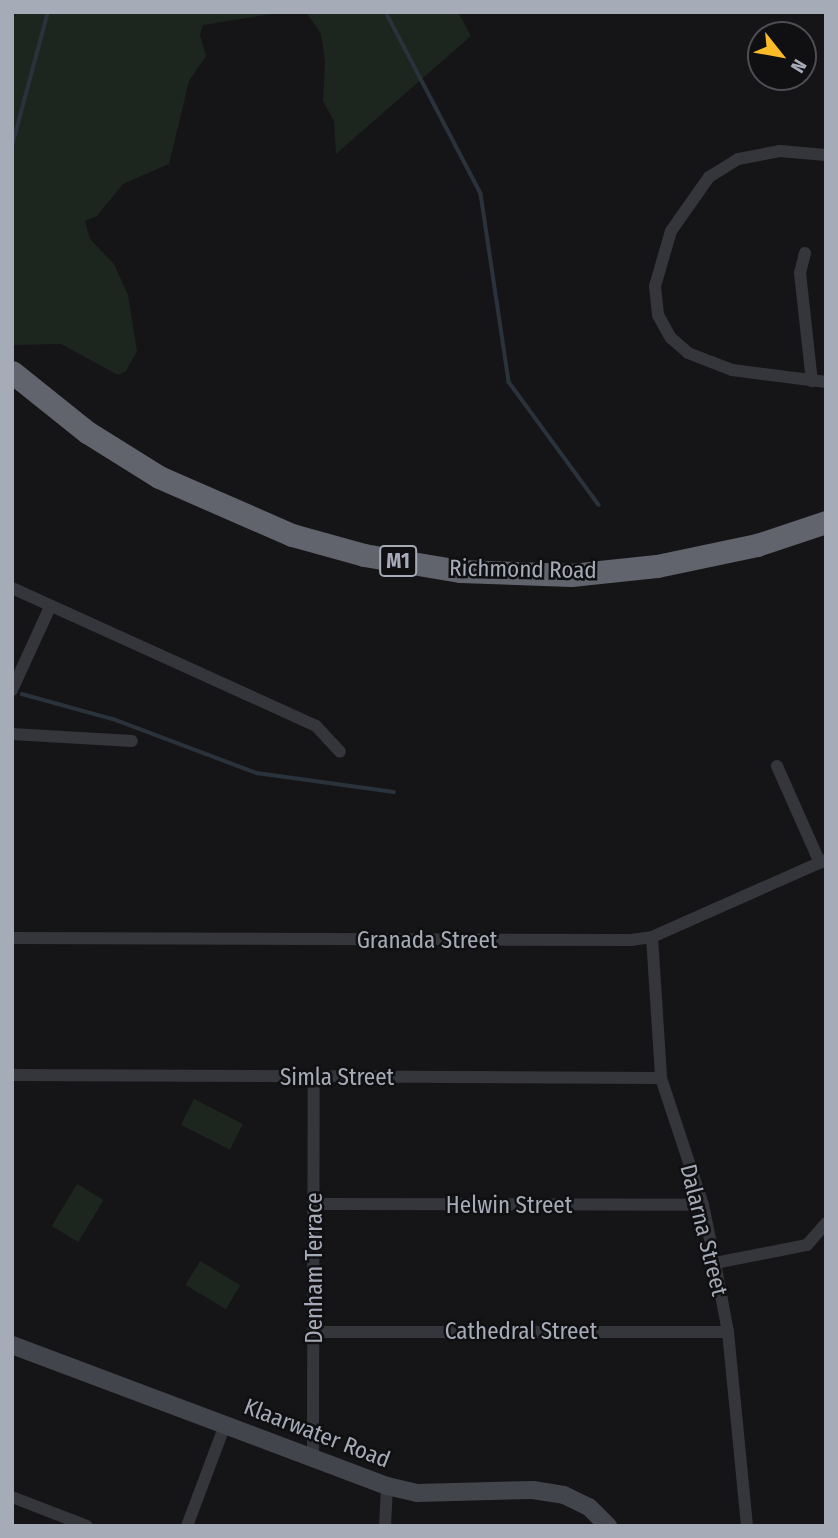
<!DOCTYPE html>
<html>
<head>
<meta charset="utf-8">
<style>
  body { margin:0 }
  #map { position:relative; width:838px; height:1538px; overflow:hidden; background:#151517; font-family:"Fira Sans Condensed",sans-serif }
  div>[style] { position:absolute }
  .green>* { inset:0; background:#1c251e; transform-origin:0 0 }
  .stream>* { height:3.5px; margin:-1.75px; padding:0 1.75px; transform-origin:1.75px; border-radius:1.75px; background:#2a333b }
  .street>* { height:12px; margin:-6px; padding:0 6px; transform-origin:6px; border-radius:6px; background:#35363c }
  .secondary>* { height:18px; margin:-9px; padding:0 9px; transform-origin:9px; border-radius:9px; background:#43454c }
  .highway>* { height:23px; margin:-11.5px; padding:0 11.5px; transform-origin:11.5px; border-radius:11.5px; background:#61646d }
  span { translate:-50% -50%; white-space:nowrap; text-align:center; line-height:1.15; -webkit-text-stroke:5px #101012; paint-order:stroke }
  .shield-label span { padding:2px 5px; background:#101012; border:2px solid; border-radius:5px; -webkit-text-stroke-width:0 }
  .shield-label { font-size:21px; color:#a6abb8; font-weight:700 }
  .street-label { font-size:23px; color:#a6abb8 }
  .frame { position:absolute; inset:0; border:14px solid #a6abb8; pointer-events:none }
  .north { position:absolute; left:747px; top:21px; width:70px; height:70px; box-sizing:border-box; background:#101012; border:2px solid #4c4e54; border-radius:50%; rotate:121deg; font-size:19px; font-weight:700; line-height:28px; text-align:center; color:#a6abb8 }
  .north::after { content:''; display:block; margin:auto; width:24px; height:32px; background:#fcbc27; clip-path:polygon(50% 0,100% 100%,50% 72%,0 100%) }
</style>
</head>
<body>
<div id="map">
  <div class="green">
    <i style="clip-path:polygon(12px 12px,284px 12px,203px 25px,200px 35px,206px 56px,189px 81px,169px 164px,123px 184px,97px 216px,85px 221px,90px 239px,114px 264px,128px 295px,137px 351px,126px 371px,118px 375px,61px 344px,12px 345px)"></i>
    <i style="clip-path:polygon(306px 12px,458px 12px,471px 36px,336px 154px,334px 121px,323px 101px,325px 61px,321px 34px)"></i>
    <i style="left:194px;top:1099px;width:55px;height:29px;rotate:27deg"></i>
    <i style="left:77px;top:1184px;width:31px;height:49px;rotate:31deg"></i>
    <i style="left:200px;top:1261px;width:47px;height:28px;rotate:31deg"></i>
  </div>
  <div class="stream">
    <i style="left:386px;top:12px;width:205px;rotate:62.4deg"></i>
    <i style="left:481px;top:194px;width:190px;rotate:81.5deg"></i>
    <i style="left:509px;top:382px;width:152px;rotate:53.8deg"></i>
    <i style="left:12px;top:146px;width:139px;rotate:-75deg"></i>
    <i style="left:22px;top:694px;width:94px;rotate:15.4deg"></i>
    <i style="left:113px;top:719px;width:154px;rotate:20.6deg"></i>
    <i style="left:257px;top:773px;width:138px;rotate:7.9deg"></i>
  </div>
  <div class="street">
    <i style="left:826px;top:155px;width:46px;rotate:-175deg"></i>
    <i style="left:780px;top:151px;width:43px;rotate:169.2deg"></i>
    <i style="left:738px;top:159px;width:34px;rotate:148deg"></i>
    <i style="left:709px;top:177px;width:66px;rotate:125.1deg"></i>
    <i style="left:671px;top:231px;width:57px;rotate:106.2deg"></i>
    <i style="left:655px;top:286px;width:29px;rotate:84deg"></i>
    <i style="left:658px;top:315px;width:26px;rotate:61deg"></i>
    <i style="left:671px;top:338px;width:23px;rotate:41deg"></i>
    <i style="left:688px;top:353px;width:47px;rotate:21.1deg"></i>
    <i style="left:732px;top:370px;width:95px;rotate:7.3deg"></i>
    <i style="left:805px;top:253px;width:21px;rotate:104deg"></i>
    <i style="left:800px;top:273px;width:109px;rotate:83.7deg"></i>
    <i style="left:12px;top:588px;width:334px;rotate:24.4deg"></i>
    <i style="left:316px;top:726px;width:35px;rotate:47deg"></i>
    <i style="left:12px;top:690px;width:91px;rotate:-65.4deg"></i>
    <i style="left:12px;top:734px;width:120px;rotate:3.3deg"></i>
    <i style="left:777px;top:766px;width:106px;rotate:66.1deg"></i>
    <i style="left:652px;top:937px;width:141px;rotate:86.3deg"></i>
    <i style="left:661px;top:1078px;width:134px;rotate:71.7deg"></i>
    <i style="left:703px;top:1205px;width:59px;rotate:78.3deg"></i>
    <i style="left:715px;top:1263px;width:70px;rotate:79.3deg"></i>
    <i style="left:728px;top:1332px;width:195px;rotate:84.4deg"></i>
    <i style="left:12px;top:938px;width:619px;rotate:0.19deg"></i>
    <i style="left:631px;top:940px;width:21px;rotate:-8deg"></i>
    <i style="left:652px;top:937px;width:190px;rotate:-23.9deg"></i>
    <i style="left:12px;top:1075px;width:649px;rotate:0.26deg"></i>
    <i style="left:315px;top:1204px;width:388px;rotate:0.1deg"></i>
    <i style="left:715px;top:1263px;width:94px;rotate:-11.1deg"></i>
    <i style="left:807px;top:1245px;width:29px;rotate:-49deg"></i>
    <i style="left:314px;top:1332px;width:414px"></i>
    <i style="left:313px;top:1459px;width:382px;rotate:-89.9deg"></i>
    <i style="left:12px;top:1497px;width:80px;rotate:21.1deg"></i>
    <i style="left:187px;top:1526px;width:108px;rotate:-69.4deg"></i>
    <i style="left:385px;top:1526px;width:40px;rotate:-87.1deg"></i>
  </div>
  <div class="secondary">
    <i style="left:12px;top:1345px;width:401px;rotate:20.6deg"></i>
    <i style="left:387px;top:1486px;width:31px;rotate:13deg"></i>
    <i style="left:417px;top:1493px;width:116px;rotate:-1.5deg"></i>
    <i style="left:533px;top:1490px;width:31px;rotate:9deg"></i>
    <i style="left:564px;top:1495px;width:28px;rotate:26deg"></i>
    <i style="left:589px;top:1507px;width:27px;rotate:45deg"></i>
  </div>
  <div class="highway">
    <i style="left:12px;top:372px;width:96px;rotate:38.7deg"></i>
    <i style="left:87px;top:432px;width:85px;rotate:32deg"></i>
    <i style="left:159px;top:477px;width:145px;rotate:23.6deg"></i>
    <i style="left:292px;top:535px;width:75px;rotate:15.5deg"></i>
    <i style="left:364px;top:555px;width:97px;rotate:9.5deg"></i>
    <i style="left:460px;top:571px;width:111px;rotate:2.1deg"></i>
    <i style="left:571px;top:575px;width:86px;rotate:-6deg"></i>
    <i style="left:657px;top:566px;width:102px;rotate:-11.9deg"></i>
    <i style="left:757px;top:545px;width:73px;rotate:-18.4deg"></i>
  </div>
  <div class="shield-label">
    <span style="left:398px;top:561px">M1</span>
  </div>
  <div class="street-label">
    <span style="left:523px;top:569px;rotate:1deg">Richmond Road</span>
    <span style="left:427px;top:940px">Granada Street</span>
    <span style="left:337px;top:1077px">Simla Street</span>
    <span style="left:509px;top:1205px">Helwin Street</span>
    <span style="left:704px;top:1230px;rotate:76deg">Dalarna Street</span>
    <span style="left:314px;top:1268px;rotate:-90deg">Denham Terrace</span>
    <span style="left:521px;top:1331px">Cathedral Street</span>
    <span style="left:317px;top:1433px;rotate:21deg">Klaarwater Road</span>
  </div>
  <div class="frame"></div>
  <div class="north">N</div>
</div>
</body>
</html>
